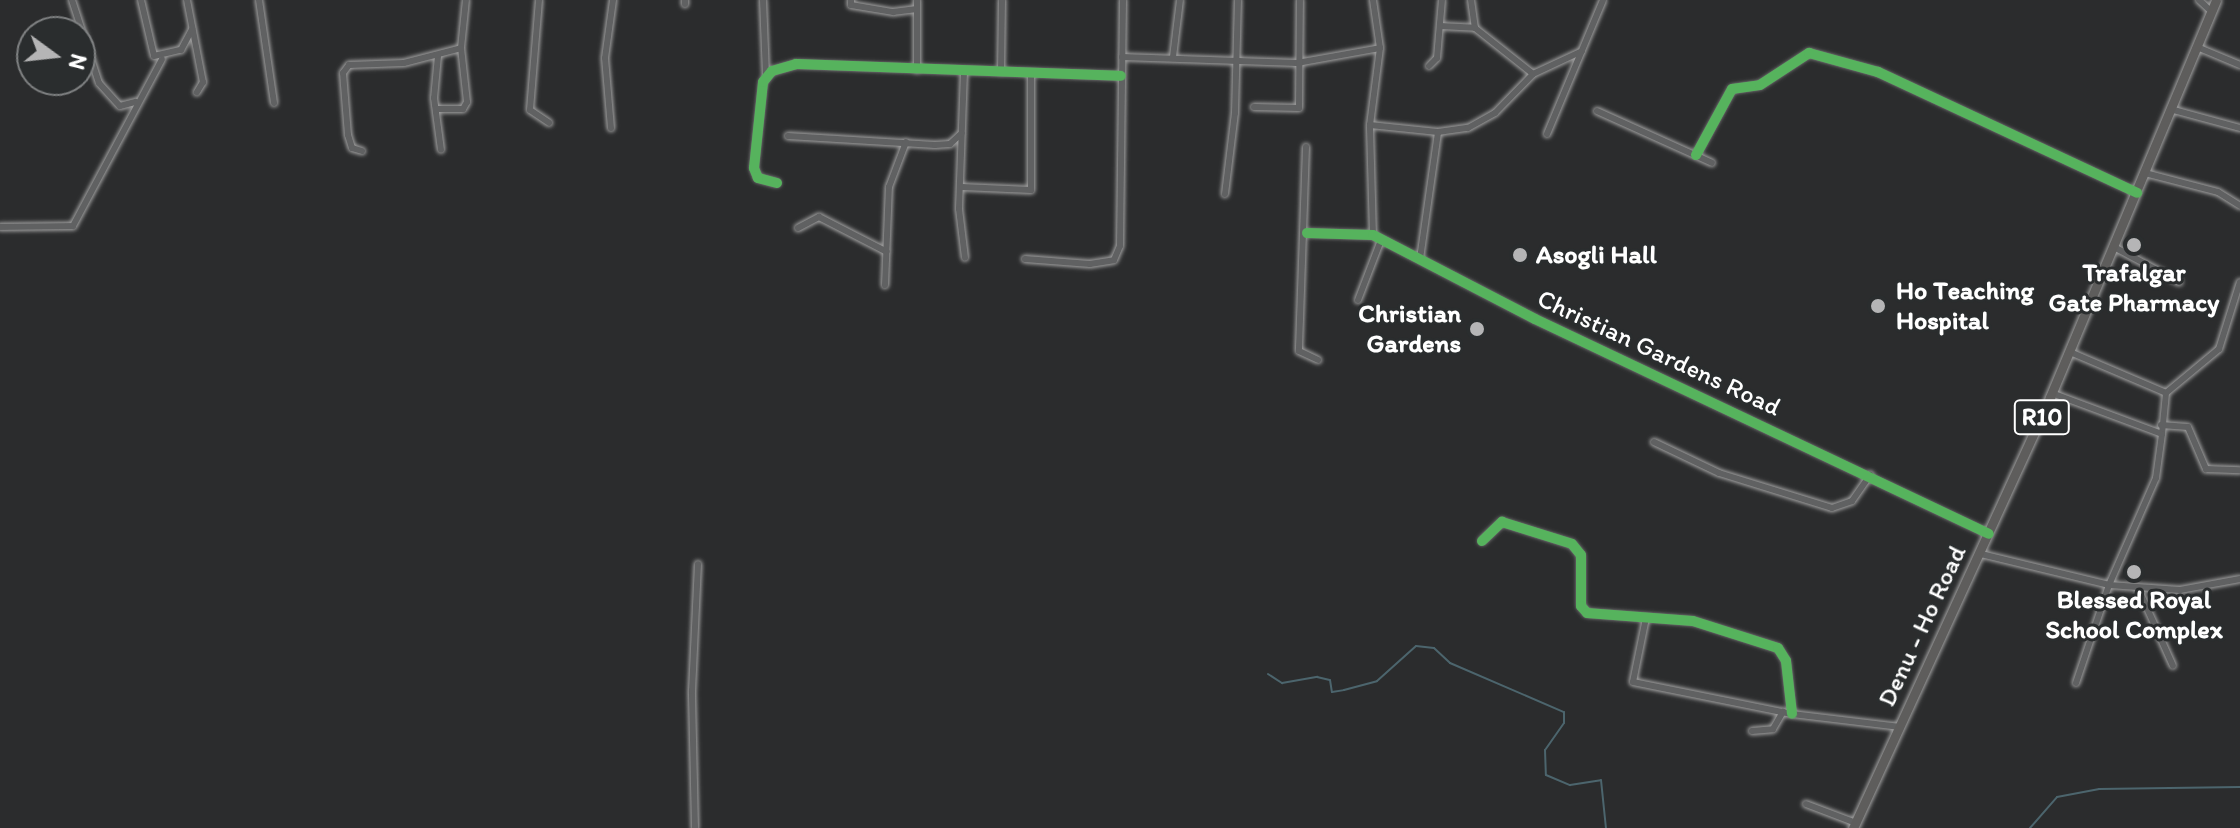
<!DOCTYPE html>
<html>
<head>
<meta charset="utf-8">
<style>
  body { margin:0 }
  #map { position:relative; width:2240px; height:828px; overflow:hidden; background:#2b2c2d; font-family:Itim,sans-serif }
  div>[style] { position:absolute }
  .stream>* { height:2px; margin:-1px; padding:0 1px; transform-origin:1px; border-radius:1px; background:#4c656d }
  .roads { filter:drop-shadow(0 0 2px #a0a0a0) drop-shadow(0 0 2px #a0a0a0) }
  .street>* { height:6px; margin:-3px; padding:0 3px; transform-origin:3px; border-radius:3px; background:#606162 }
  .primary>* { height:9px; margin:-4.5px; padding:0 4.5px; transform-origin:4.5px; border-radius:4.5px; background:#5e5d5c }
  .cycleway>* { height:10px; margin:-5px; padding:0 5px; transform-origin:5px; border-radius:5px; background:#56b35d }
  .dots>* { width:22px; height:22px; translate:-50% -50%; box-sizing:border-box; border:4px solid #2a2d2e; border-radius:50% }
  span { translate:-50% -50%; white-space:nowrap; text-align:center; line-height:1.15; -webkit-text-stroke:6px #2a2d2e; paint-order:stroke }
  .shield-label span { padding:2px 6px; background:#2a2d2e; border:2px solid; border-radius:6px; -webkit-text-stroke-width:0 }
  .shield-label { font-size:24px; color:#fff; font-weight:700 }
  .poi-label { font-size:26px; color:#fff; font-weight:700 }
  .left { translate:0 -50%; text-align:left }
  .right { translate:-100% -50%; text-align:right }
  .street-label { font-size:26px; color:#fff }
  .north { position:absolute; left:16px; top:16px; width:80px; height:80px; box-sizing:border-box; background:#2a2d2e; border:2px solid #7f8182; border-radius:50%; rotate:105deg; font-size:22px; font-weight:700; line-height:32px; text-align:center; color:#fff }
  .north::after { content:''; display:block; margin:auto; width:28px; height:36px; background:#b5b5b6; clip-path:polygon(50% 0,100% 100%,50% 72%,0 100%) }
</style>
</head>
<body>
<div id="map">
  <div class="stream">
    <i style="left:1268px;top:674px;width:17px;rotate:33deg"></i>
    <i style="left:1282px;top:683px;width:36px;rotate:-10deg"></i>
    <i style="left:1317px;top:677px;width:13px;rotate:13deg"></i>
    <i style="left:1330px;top:680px;width:12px;rotate:81deg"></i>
    <i style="left:1332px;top:692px;width:12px;rotate:-9deg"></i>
    <i style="left:1344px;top:690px;width:34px;rotate:-15deg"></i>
    <i style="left:1377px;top:681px;width:52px;rotate:-41.9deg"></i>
    <i style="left:1416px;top:646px;width:18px;rotate:6deg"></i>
    <i style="left:1434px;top:648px;width:22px;rotate:43deg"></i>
    <i style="left:1450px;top:663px;width:124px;rotate:23.3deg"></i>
    <i style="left:1564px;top:712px;width:11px;rotate:90deg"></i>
    <i style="left:1564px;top:723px;width:33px;rotate:125deg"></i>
    <i style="left:1545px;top:750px;width:25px;rotate:88deg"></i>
    <i style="left:1546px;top:775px;width:26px;rotate:23deg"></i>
    <i style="left:1570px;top:785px;width:31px;rotate:-9deg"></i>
    <i style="left:1601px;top:780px;width:48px;rotate:84.1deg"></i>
    <i style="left:2030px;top:828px;width:41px;rotate:-48.9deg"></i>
    <i style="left:2057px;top:797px;width:43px;rotate:-10.8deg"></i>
    <i style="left:2099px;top:789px;width:141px;rotate:-0.8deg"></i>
  </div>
  <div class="roads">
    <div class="street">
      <i style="left:72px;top:0;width:87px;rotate:72deg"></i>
      <i style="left:99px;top:83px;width:31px;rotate:48deg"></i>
      <i style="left:120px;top:106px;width:16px;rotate:-15deg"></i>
      <i style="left:141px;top:0;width:57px;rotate:76.9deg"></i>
      <i style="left:154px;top:56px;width:28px;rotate:-13deg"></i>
      <i style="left:181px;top:50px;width:24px;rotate:-62deg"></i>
      <i style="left:187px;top:0;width:84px;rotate:79deg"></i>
      <i style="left:203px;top:82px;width:12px;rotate:121deg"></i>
      <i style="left:259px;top:0;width:104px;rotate:81.7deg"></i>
      <i style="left:539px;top:0;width:110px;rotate:94.7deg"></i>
      <i style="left:530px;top:110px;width:23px;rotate:34deg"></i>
      <i style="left:685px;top:0;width:4px;rotate:90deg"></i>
      <i style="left:763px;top:0;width:75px;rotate:87.7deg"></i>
      <i style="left:851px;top:0;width:5px;rotate:90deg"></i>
      <i style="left:851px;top:5px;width:43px;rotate:9.5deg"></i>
      <i style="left:893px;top:12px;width:24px;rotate:-7deg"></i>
      <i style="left:1471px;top:0;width:28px;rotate:82deg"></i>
      <i style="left:1475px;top:28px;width:74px;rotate:38.4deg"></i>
      <i style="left:2199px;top:0;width:16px;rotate:43deg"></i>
      <i style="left:1440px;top:26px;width:35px;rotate:3deg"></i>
      <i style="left:2197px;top:47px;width:47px;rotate:22.7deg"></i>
      <i style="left:438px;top:56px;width:42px;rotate:95.4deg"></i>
      <i style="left:434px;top:98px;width:52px;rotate:82.3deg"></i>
      <i style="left:1122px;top:57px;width:175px;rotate:2deg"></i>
      <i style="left:1297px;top:63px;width:84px;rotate:-10.2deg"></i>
      <i style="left:1173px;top:57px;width:57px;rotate:-83deg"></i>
      <i style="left:1429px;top:66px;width:11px;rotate:-45deg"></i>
      <i style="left:1437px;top:58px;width:58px;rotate:-85.1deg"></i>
      <i style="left:917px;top:70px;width:70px;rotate:-90deg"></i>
      <i style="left:964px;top:72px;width:137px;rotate:92.1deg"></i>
      <i style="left:959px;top:209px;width:49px;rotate:83deg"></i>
      <i style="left:1001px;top:72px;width:72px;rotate:-89.2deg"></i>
      <i style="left:1254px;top:107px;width:45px;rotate:1.3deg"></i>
      <i style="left:1299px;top:108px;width:108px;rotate:-89.5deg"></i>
      <i style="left:436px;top:109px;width:27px"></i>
      <i style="left:463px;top:109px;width:8px;rotate:-60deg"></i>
      <i style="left:467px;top:102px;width:54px;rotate:-96.3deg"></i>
      <i style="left:461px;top:48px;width:48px;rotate:-84.1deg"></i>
      <i style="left:2170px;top:109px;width:73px;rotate:15.2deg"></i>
      <i style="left:1597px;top:111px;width:126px;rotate:24.3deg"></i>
      <i style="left:1370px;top:125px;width:68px;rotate:5.9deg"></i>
      <i style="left:1438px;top:132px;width:30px;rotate:-8deg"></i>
      <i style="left:1468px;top:128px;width:31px;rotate:-29deg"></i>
      <i style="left:1495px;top:113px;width:54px;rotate:-45.7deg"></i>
      <i style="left:1533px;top:74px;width:54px;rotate:-25.1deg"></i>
      <i style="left:611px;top:128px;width:70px;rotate:-94.9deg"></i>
      <i style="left:605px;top:58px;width:59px;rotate:-82.1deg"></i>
      <i style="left:1547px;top:134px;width:145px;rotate:-67.3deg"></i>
      <i style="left:788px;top:136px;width:147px;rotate:3.5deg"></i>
      <i style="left:935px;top:145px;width:15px;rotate:-4deg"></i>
      <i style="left:950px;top:144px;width:16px;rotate:-43deg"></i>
      <i style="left:1306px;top:147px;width:204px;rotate:92deg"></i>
      <i style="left:1299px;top:351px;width:21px;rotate:25deg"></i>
      <i style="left:362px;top:151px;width:10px;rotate:-163deg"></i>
      <i style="left:352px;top:148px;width:14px;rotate:-107deg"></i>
      <i style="left:348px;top:135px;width:62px;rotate:-94.6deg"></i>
      <i style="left:343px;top:73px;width:10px;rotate:-53deg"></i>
      <i style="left:349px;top:65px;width:55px;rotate:-2.1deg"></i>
      <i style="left:404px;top:63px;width:59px;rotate:-14.7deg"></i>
      <i style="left:1696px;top:155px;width:75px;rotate:-61.4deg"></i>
      <i style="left:1732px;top:89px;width:28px;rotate:-8deg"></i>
      <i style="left:1760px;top:85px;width:59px;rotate:-33.1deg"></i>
      <i style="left:1809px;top:53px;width:72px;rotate:15.4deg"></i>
      <i style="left:1878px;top:72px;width:286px;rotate:25deg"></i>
      <i style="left:2145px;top:173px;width:75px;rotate:14.6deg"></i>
      <i style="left:2218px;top:192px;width:26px;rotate:32deg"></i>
      <i style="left:777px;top:183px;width:20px;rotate:-165deg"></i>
      <i style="left:758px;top:178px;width:11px;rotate:-112deg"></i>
      <i style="left:754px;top:168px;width:86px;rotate:-84deg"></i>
      <i style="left:763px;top:82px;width:14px;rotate:-51deg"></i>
      <i style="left:772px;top:71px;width:25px;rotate:-16deg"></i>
      <i style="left:796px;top:64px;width:325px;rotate:2.1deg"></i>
      <i style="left:962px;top:187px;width:69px;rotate:2.5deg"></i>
      <i style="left:1031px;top:190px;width:116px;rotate:-90deg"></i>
      <i style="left:1225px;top:194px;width:82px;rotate:-83deg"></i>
      <i style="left:1235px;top:113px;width:113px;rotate:-88.5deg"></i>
      <i style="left:0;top:227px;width:73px;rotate:-0.8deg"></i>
      <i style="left:73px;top:226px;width:189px;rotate:-61.9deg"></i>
      <i style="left:798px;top:228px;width:24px;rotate:-28deg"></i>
      <i style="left:819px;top:217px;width:76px;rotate:27.2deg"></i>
      <i style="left:1307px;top:233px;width:66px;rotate:1.7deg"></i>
      <i style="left:1373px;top:235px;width:182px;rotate:27.4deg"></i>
      <i style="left:1535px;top:319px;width:502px;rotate:25.34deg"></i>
      <i style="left:1373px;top:235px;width:110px;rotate:-91.6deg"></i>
      <i style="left:1370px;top:125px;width:78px;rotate:-82.6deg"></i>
      <i style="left:1380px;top:48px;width:49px;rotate:-98.3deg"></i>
      <i style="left:2114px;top:247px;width:74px;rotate:28.3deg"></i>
      <i style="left:1025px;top:259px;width:65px;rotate:4.4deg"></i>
      <i style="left:1090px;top:264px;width:24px;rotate:-9deg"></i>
      <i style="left:1114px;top:260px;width:15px;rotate:-67deg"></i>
      <i style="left:1120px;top:246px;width:246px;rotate:-89.3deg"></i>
      <i style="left:1420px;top:259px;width:128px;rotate:-81.9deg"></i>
      <i style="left:885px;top:285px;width:98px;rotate:-87.7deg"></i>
      <i style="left:889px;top:187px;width:48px;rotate:-69.3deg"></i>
      <i style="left:1358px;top:300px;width:64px;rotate:-69deg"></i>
      <i style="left:2070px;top:352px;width:104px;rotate:23.1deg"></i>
      <i style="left:2161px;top:425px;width:27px;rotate:4deg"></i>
      <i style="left:2188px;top:427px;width:46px;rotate:66.8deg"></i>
      <i style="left:2206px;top:469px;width:34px;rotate:2deg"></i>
      <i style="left:2162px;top:434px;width:41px;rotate:-84.4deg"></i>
      <i style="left:2166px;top:393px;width:69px;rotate:-39.7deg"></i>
      <i style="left:2219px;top:349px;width:70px;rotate:-72.6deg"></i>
      <i style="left:1654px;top:442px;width:72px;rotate:25.5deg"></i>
      <i style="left:1719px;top:473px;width:118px;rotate:17.2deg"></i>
      <i style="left:1832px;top:508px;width:21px;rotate:-19deg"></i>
      <i style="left:1852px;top:501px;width:32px;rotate:-55deg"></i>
      <i style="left:1482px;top:541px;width:28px;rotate:-44deg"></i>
      <i style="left:1502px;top:522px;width:73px;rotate:17.4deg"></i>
      <i style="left:1572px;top:544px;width:14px;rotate:51deg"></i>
      <i style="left:1581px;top:555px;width:51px;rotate:90deg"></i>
      <i style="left:1581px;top:606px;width:9px;rotate:49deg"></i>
      <i style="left:1587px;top:613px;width:106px;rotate:4.3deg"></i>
      <i style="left:1693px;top:621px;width:89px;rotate:17.6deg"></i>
      <i style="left:1778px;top:648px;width:15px;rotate:58deg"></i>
      <i style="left:1786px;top:661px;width:53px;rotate:83.5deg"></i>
      <i style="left:1981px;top:554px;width:132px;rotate:13.6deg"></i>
      <i style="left:2109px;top:585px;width:117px;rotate:-66.3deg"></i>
      <i style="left:2156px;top:478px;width:44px;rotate:-82.2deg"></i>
      <i style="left:2162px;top:434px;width:117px;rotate:-159.6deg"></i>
      <i style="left:2138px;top:588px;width:85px;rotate:65.8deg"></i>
      <i style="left:1646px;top:618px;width:65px;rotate:101.5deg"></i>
      <i style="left:1633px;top:682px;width:162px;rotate:11.4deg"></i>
      <i style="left:1792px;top:714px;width:109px;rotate:6.9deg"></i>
      <i style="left:2076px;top:683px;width:103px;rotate:-71.4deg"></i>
      <i style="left:2109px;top:585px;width:71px;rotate:4deg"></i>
      <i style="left:2180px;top:590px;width:61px;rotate:-10.4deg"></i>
      <i style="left:1752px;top:731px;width:21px;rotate:-5deg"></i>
      <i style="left:1773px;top:729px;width:20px;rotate:-60deg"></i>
      <i style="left:1806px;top:804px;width:53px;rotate:20.8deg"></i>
      <i style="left:695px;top:828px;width:137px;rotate:-91.3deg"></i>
      <i style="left:692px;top:691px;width:127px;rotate:-87.3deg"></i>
    </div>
    <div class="primary">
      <i style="left:1853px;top:828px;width:474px;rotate:-65.4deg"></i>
      <i style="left:2050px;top:397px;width:430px;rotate:-67.3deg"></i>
    </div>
  </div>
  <div class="cycleway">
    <i style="left:1696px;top:155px;width:75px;rotate:-61.4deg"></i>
    <i style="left:1732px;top:89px;width:28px;rotate:-8deg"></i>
    <i style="left:1760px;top:85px;width:59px;rotate:-33.1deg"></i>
    <i style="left:1809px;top:53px;width:72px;rotate:15.4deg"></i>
    <i style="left:1878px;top:72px;width:286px;rotate:25deg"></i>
    <i style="left:777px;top:183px;width:20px;rotate:-165deg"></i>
    <i style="left:758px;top:178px;width:11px;rotate:-112deg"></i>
    <i style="left:754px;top:168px;width:86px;rotate:-84deg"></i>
    <i style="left:763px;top:82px;width:14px;rotate:-51deg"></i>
    <i style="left:772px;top:71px;width:25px;rotate:-16deg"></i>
    <i style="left:796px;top:64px;width:325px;rotate:2.1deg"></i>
    <i style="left:1307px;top:233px;width:66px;rotate:1.7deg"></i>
    <i style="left:1373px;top:235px;width:182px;rotate:27.4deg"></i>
    <i style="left:1535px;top:319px;width:502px;rotate:25.34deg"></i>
    <i style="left:1482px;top:541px;width:28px;rotate:-44deg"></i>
    <i style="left:1502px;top:522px;width:73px;rotate:17.4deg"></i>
    <i style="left:1572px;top:544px;width:14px;rotate:51deg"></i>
    <i style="left:1581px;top:555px;width:51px;rotate:90deg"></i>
    <i style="left:1581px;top:606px;width:9px;rotate:49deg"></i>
    <i style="left:1587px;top:613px;width:106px;rotate:4.3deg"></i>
    <i style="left:1693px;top:621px;width:89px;rotate:17.6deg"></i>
    <i style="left:1778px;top:648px;width:15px;rotate:58deg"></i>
    <i style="left:1786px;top:661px;width:53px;rotate:83.5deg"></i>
  </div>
  <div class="dots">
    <i style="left:2134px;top:245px;background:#b5b5b6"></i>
    <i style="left:1520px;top:255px;background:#b5b5b6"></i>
    <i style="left:1878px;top:306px;background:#b5b5b6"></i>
    <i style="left:1477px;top:329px;background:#b5b5b6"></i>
    <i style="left:2134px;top:572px;background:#b5b5b6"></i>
  </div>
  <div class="shield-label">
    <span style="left:2042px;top:417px">R10</span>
  </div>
  <div class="poi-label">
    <span class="left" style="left:1536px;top:255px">Asogli Hall</span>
    <span style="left:2134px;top:288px">Trafalgar<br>Gate Pharmacy</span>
    <span class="left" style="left:1896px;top:306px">Ho Teaching<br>Hospital</span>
    <span class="right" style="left:1461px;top:329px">Christian<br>Gardens</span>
    <span style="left:2134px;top:615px">Blessed Royal<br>School Complex</span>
  </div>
  <div class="street-label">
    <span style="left:1659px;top:353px;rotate:25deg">Christian Gardens Road</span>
    <span style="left:1922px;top:626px;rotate:-65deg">Denu - Ho Road</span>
  </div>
  <div class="north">N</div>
</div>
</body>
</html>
